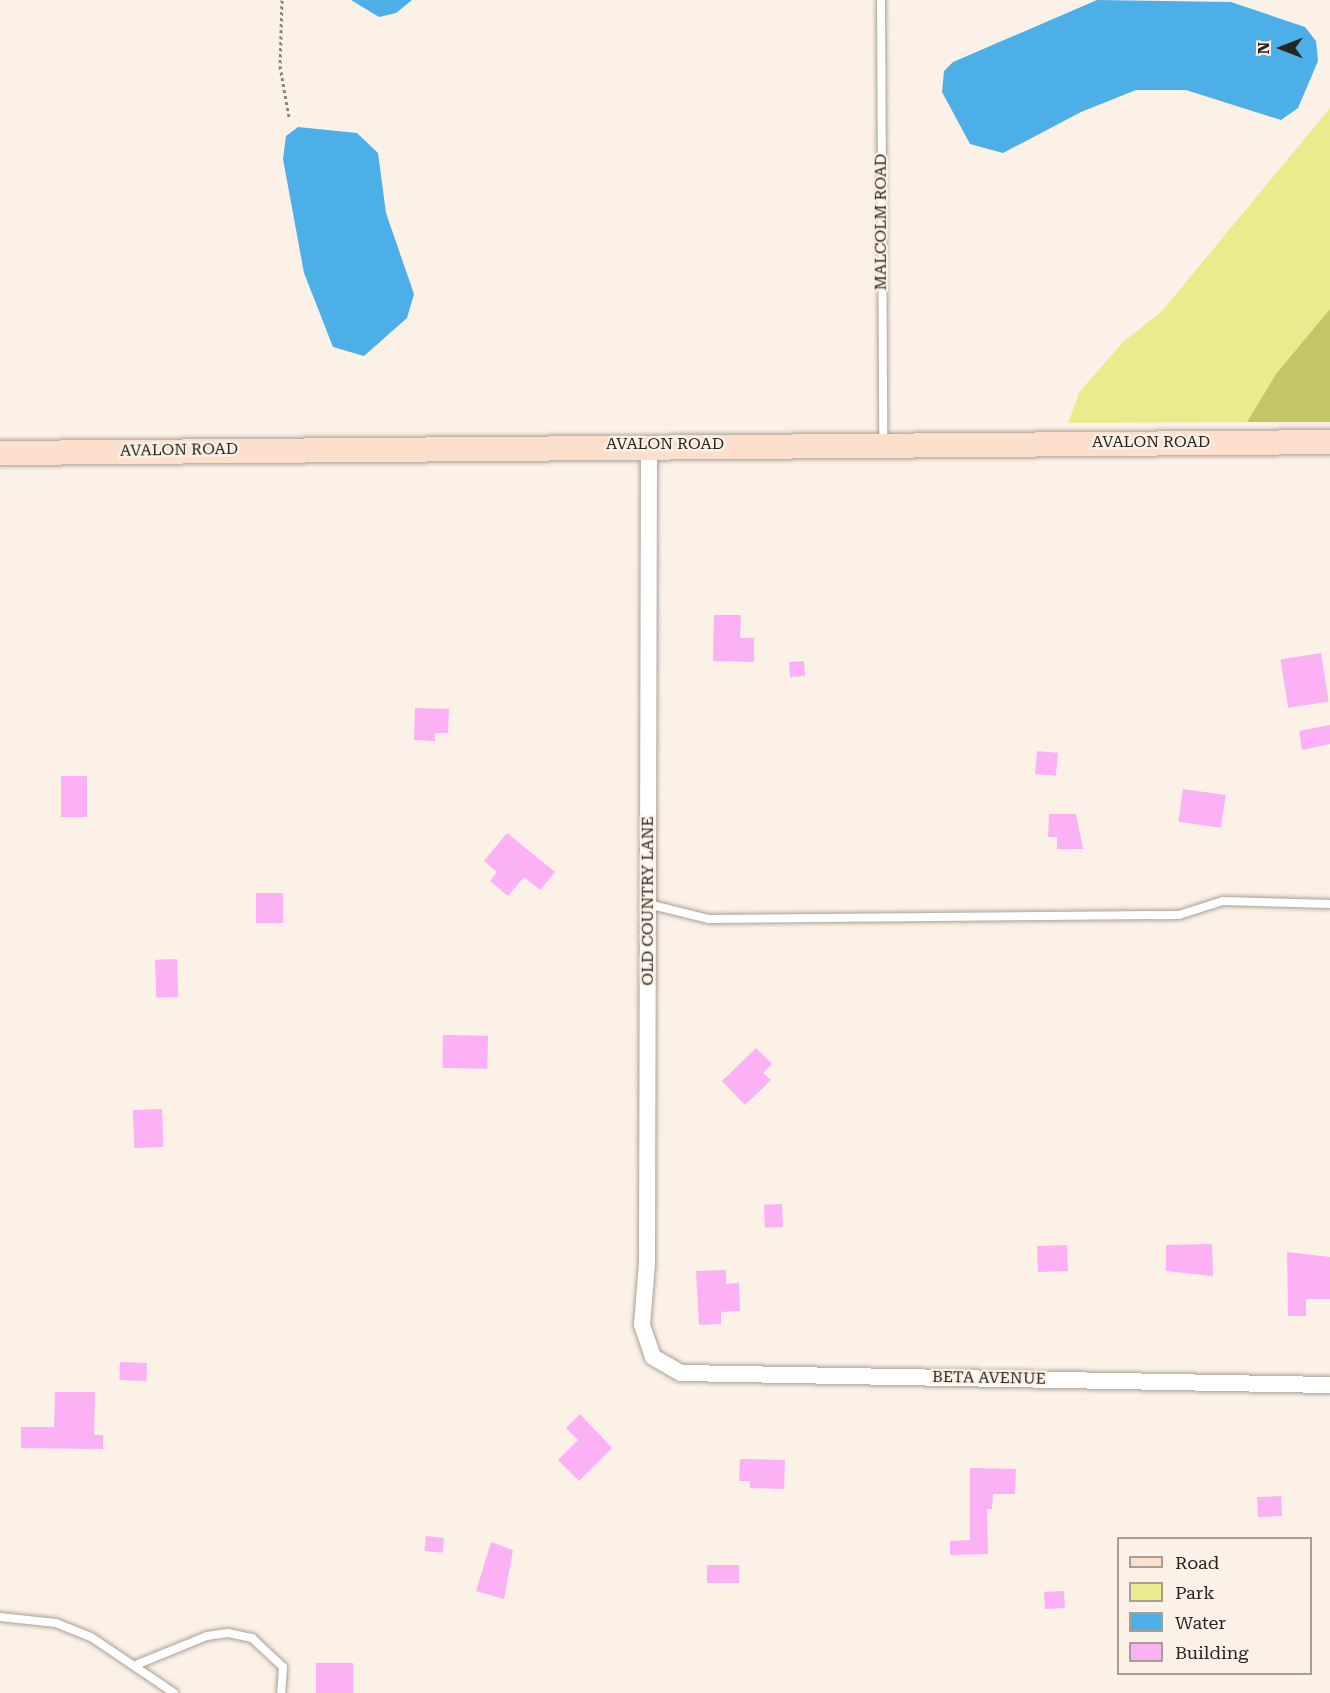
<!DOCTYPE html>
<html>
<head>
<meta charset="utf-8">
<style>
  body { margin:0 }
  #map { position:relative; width:1330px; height:1693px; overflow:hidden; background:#fcf1e7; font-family:"Roboto Serif",serif }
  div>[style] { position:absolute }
  .green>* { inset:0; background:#e8ec8d }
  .forest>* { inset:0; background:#c2c664 }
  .water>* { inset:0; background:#4cafe7 }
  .building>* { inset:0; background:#fcb1f5; transform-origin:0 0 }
  .path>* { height:3px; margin-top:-1.5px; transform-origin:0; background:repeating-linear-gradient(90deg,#8c857e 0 3px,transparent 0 6px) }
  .roads { filter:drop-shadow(0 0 2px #aaa096) drop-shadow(0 0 2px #aaa096) }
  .lane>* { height:8px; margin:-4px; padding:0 4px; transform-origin:4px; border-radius:4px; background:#fff }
  .street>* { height:16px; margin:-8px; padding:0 8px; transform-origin:8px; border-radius:8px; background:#fff }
  .secondary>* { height:24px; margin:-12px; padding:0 12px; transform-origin:12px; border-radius:12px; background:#fde0cc }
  span { translate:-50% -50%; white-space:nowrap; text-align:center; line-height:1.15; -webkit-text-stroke:4.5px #fcf1e7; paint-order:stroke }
  .street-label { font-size:16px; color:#282420 }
  .legend { position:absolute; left:1117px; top:1537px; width:195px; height:138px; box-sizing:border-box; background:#fcf1e7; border:2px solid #a79f97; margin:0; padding:8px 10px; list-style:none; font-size:18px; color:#282420 }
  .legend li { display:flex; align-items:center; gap:12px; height:30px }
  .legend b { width:30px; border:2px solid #a79f97 }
  .north { position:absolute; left:1252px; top:18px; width:60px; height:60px; -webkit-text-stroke:4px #fcf1e7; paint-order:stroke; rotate:270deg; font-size:16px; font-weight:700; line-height:24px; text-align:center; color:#282420 }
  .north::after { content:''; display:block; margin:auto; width:21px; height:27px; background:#282420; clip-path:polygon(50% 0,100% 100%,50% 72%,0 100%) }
</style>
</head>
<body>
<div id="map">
  <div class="green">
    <i style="clip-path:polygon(1330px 108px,1330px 309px,1276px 374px,1247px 422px,1068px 423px,1080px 391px,1123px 342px,1162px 311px)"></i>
  </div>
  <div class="forest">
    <i style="clip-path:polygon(1330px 309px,1330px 422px,1247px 422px,1276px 374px)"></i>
  </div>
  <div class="water">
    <i style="clip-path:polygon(351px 0,412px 0,396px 13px,379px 17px)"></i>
    <i style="clip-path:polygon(1097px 0,1231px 2px,1305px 27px,1316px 41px,1318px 61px,1298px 108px,1281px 120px,1186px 90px,1136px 90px,1081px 112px,1003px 153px,970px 144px,942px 92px,944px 71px,953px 62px)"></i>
    <i style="clip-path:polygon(298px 127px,357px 133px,378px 153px,386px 213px,414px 294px,407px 318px,364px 356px,333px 347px,304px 273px,283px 159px,286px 136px)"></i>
  </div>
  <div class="building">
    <i style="clip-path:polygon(714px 615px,741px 615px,740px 638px,754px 638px,754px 662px,713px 661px)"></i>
    <i style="left:1321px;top:653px;width:49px;height:41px;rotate:81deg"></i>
    <i style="left:804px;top:661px;width:15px;height:15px;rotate:86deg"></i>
    <i style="clip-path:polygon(415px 708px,449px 709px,448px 733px,435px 733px,435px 741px,414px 740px)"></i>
    <i style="clip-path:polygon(1330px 725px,1330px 744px,1302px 750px,1299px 731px)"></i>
    <i style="left:1037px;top:751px;width:21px;height:23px;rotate:5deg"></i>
    <i style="left:61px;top:776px;width:26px;height:41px"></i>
    <i style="left:1183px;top:789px;width:43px;height:33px;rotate:8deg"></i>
    <i style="clip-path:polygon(1049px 814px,1076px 814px,1083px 849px,1057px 849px,1057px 837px,1048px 837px)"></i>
    <i style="clip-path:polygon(507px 833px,555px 872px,540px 890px,524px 877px,508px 896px,490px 881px,497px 872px,484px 861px)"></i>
    <i style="left:256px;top:893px;width:27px;height:30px"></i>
    <i style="left:177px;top:959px;width:38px;height:22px;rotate:88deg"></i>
    <i style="left:443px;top:1035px;width:45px;height:33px;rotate:1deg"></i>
    <i style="clip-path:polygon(756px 1048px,772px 1064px,763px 1073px,771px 1080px,745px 1105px,722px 1081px)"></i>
    <i style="left:162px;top:1109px;width:38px;height:29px;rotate:88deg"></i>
    <i style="left:782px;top:1204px;width:23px;height:18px;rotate:88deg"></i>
    <i style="clip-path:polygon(1212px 1244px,1213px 1276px,1166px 1271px,1166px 1245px)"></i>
    <i style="left:1067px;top:1245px;width:26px;height:30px;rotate:88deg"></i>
    <i style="clip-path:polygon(1287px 1252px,1330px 1257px,1330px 1299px,1306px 1299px,1306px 1316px,1288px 1316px)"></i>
    <i style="clip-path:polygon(726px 1270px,726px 1284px,739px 1283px,740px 1311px,721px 1312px,721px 1324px,699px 1325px,696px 1271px)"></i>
    <i style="left:120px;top:1362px;width:27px;height:18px;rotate:2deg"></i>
    <i style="clip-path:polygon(55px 1392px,95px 1392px,94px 1435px,103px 1435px,103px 1449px,21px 1448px,21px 1427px,54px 1427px)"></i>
    <i style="clip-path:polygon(580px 1414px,612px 1448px,579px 1481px,558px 1460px,578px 1440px,566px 1428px)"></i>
    <i style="clip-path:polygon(740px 1459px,785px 1460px,784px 1489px,750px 1488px,750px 1481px,739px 1481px)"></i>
    <i style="clip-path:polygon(970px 1468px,1016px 1469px,1015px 1494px,993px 1494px,992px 1509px,987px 1509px,988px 1554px,950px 1555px,950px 1541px,970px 1540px)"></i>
    <i style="left:1281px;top:1496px;width:20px;height:24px;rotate:87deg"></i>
    <i style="left:426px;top:1536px;width:18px;height:15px;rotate:6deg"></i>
    <i style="clip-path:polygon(491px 1542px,513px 1550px,504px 1599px,476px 1591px)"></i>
    <i style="left:739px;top:1565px;width:18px;height:32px;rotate:90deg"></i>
    <i style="left:1064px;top:1591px;width:17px;height:20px;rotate:87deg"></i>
    <i style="left:316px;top:1663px;width:37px;height:30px"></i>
  </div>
  <div class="path">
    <i style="left:282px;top:0;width:66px;rotate:91.7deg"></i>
    <i style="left:280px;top:66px;width:52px;rotate:80deg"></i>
  </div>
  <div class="roads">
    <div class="lane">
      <i style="left:881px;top:0;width:443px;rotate:89.7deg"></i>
      <i style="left:648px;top:904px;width:63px;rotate:13.8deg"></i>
      <i style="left:709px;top:919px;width:470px;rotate:-0.5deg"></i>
      <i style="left:1179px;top:915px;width:46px;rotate:-17.7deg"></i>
      <i style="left:1223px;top:901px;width:107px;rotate:1.6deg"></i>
      <i style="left:0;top:1617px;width:56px;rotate:6.1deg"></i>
      <i style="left:56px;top:1623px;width:38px;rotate:22deg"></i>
      <i style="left:91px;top:1637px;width:100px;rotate:34deg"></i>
      <i style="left:138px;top:1664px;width:74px;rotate:-22.1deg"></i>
      <i style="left:207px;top:1636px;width:21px;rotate:-8deg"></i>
      <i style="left:228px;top:1633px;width:25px;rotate:12deg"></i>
      <i style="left:252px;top:1638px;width:42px;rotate:43.1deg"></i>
      <i style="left:283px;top:1667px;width:26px;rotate:94deg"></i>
    </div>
    <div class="street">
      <i style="left:649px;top:444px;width:819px;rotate:90.14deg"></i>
      <i style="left:647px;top:1263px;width:62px;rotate:94.6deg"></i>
      <i style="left:642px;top:1325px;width:34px;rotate:71deg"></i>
      <i style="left:653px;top:1357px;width:32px;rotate:30deg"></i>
      <i style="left:681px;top:1373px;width:649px;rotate:1.06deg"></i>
    </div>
    <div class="secondary">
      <i style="left:0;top:453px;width:1330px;rotate:-0.47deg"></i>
    </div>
  </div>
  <div class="street-label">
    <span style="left:881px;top:222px;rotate:-90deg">MALCOLM ROAD</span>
    <span style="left:1151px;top:442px">AVALON ROAD</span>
    <span style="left:665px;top:444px">AVALON ROAD</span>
    <span style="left:179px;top:450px;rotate:-1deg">AVALON ROAD</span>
    <span style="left:648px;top:901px;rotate:-90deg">OLD COUNTRY LANE</span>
    <span style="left:989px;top:1378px;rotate:1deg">BETA AVENUE</span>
  </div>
  <ul class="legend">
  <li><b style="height:8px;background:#fde0cc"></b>Road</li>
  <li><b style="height:16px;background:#e8ec8d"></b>Park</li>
  <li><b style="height:16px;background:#4cafe7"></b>Water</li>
  <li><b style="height:16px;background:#fcb1f5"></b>Building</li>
  </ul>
  <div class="north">N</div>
</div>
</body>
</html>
